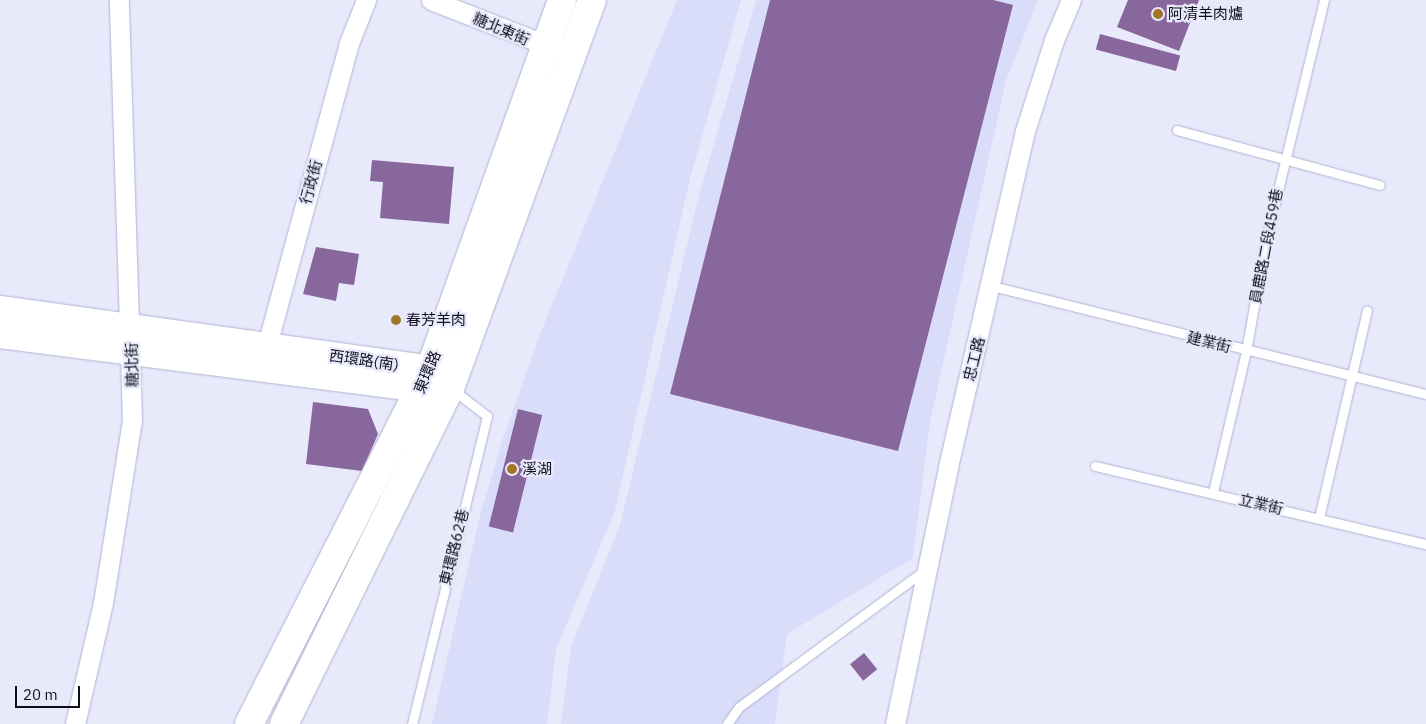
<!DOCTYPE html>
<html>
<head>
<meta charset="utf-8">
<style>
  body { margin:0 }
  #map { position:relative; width:1426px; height:724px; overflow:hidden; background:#e8eafc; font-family:"IBM Plex Sans","Noto Sans TC",sans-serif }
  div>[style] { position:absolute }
  .built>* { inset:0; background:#daddfa }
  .building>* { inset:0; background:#88679c; transform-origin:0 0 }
  .roads { filter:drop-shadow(0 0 1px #b1b4d1) drop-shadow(0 0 1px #b1b4d1) }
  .lane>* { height:9px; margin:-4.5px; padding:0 4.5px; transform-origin:4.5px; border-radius:4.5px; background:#fff }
  .street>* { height:19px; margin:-9.5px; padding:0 9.5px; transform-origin:9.5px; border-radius:9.5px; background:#fff }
  .secondary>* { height:26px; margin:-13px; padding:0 13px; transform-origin:13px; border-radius:13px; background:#fff }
  .primary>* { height:28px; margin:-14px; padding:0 14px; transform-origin:14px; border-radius:14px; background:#fff }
  .dots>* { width:14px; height:14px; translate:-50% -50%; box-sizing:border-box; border:2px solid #e8eafc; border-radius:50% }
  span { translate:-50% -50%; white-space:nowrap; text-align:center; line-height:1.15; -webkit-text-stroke:4.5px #e8eafc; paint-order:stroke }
  .poi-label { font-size:15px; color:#0e0f19 }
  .left { translate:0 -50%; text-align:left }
  .street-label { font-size:15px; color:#0e0f19 }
  .scale { position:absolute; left:15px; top:686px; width:65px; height:22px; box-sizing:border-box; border:2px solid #0e0f19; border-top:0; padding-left:6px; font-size:15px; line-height:18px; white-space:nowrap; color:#0e0f19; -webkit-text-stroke:4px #e8eafc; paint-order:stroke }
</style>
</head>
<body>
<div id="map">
  <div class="built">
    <i style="clip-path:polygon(677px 0,741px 0,690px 179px,615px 511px,556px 649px,547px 724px,432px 724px,480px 515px,503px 438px,540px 334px)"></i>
    <i style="clip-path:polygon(756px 0,1038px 0,1006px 81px,930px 422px,913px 558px,787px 634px,775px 724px,561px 724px,571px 646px,620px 525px,699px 195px)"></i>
  </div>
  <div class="building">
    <i style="clip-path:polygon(770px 0,993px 0,1013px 5px,898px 451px,670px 394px)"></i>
    <i style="clip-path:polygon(1128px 0,1199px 0,1179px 51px,1117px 27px)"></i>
    <i style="left:1100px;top:34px;width:83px;height:16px;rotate:15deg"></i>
    <i style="clip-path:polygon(372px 160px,454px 167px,449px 224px,380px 218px,383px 182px,370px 181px)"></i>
    <i style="clip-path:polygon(316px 247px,359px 254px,354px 285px,339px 283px,336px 301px,303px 294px)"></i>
    <i style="clip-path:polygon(313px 402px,368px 409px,378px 434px,362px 471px,306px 464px)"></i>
    <i style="left:518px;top:409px;width:25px;height:121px;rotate:14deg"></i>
    <i style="left:864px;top:653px;width:21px;height:18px;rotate:51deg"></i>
  </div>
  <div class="roads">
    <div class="lane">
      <i style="left:1177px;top:130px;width:210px;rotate:15.2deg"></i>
      <i style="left:992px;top:286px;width:447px;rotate:14deg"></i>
      <i style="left:1095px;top:466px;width:340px;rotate:13.3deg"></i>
      <i style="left:1213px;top:492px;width:145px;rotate:-76.8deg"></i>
      <i style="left:1246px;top:351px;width:109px;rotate:-79.9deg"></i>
      <i style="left:1265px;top:244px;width:251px;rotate:-76.4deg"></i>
      <i style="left:1319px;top:518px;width:213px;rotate:-77deg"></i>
      <i style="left:412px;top:724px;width:317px;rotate:-76.3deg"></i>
      <i style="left:487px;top:416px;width:44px;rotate:-142.4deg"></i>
      <i style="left:727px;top:724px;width:21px;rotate:-55deg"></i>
      <i style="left:739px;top:707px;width:232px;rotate:-36.4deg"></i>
    </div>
    <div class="street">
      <i style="left:431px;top:0;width:151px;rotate:21.3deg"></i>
      <i style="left:264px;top:356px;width:324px;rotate:-74.8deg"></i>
      <i style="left:349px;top:43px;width:46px;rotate:-68.4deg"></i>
      <i style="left:75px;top:724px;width:124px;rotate:-77deg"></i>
      <i style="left:103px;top:603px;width:185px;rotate:-81deg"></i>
      <i style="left:132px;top:420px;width:420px;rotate:-91.8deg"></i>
      <i style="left:895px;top:724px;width:262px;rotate:-78.3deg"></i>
      <i style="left:948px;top:467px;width:345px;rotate:-77.1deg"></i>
      <i style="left:1025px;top:131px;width:96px;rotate:-72.3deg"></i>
      <i style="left:1054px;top:40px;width:43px;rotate:-67deg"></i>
    </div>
    <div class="secondary">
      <i style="left:0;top:309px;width:434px;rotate:7.9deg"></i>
      <i style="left:430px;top:369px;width:22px;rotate:43deg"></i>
      <i style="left:0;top:335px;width:424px;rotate:7.3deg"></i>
      <i style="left:421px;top:389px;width:21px;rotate:-3deg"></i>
    </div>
    <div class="primary">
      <i style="left:249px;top:724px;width:398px;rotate:-63deg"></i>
      <i style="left:430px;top:369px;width:392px;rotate:-70.3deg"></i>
      <i style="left:284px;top:724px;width:375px;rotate:-63.7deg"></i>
      <i style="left:450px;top:388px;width:413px;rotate:-69.9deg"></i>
    </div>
  </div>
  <div class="dots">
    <i style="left:1158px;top:14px;background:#a17426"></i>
    <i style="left:396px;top:320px;background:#a17426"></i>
    <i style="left:512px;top:469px;background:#a17426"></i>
  </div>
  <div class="poi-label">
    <span class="left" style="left:1168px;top:14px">阿清羊肉爐</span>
    <span class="left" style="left:406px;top:320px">春芳羊肉</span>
    <span class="left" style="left:522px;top:469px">溪湖</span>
  </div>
  <div class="street-label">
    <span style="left:501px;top:29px;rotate:23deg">糖北東街</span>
    <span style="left:311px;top:182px;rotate:-75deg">行政街</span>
    <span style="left:1266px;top:246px;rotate:-79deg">員鹿路二段459巷</span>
    <span style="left:1209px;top:342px;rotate:14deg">建業街</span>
    <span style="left:974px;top:359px;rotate:-76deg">忠工路</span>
    <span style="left:364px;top:360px;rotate:8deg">西環路(南)</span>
    <span style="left:132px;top:365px;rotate:-91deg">糖北街</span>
    <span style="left:427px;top:372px;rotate:-67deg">東環路</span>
    <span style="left:1261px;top:504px;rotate:14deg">立業街</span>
    <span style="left:454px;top:547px;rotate:-76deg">東環路62巷</span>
  </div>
  <div class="scale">20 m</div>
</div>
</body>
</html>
